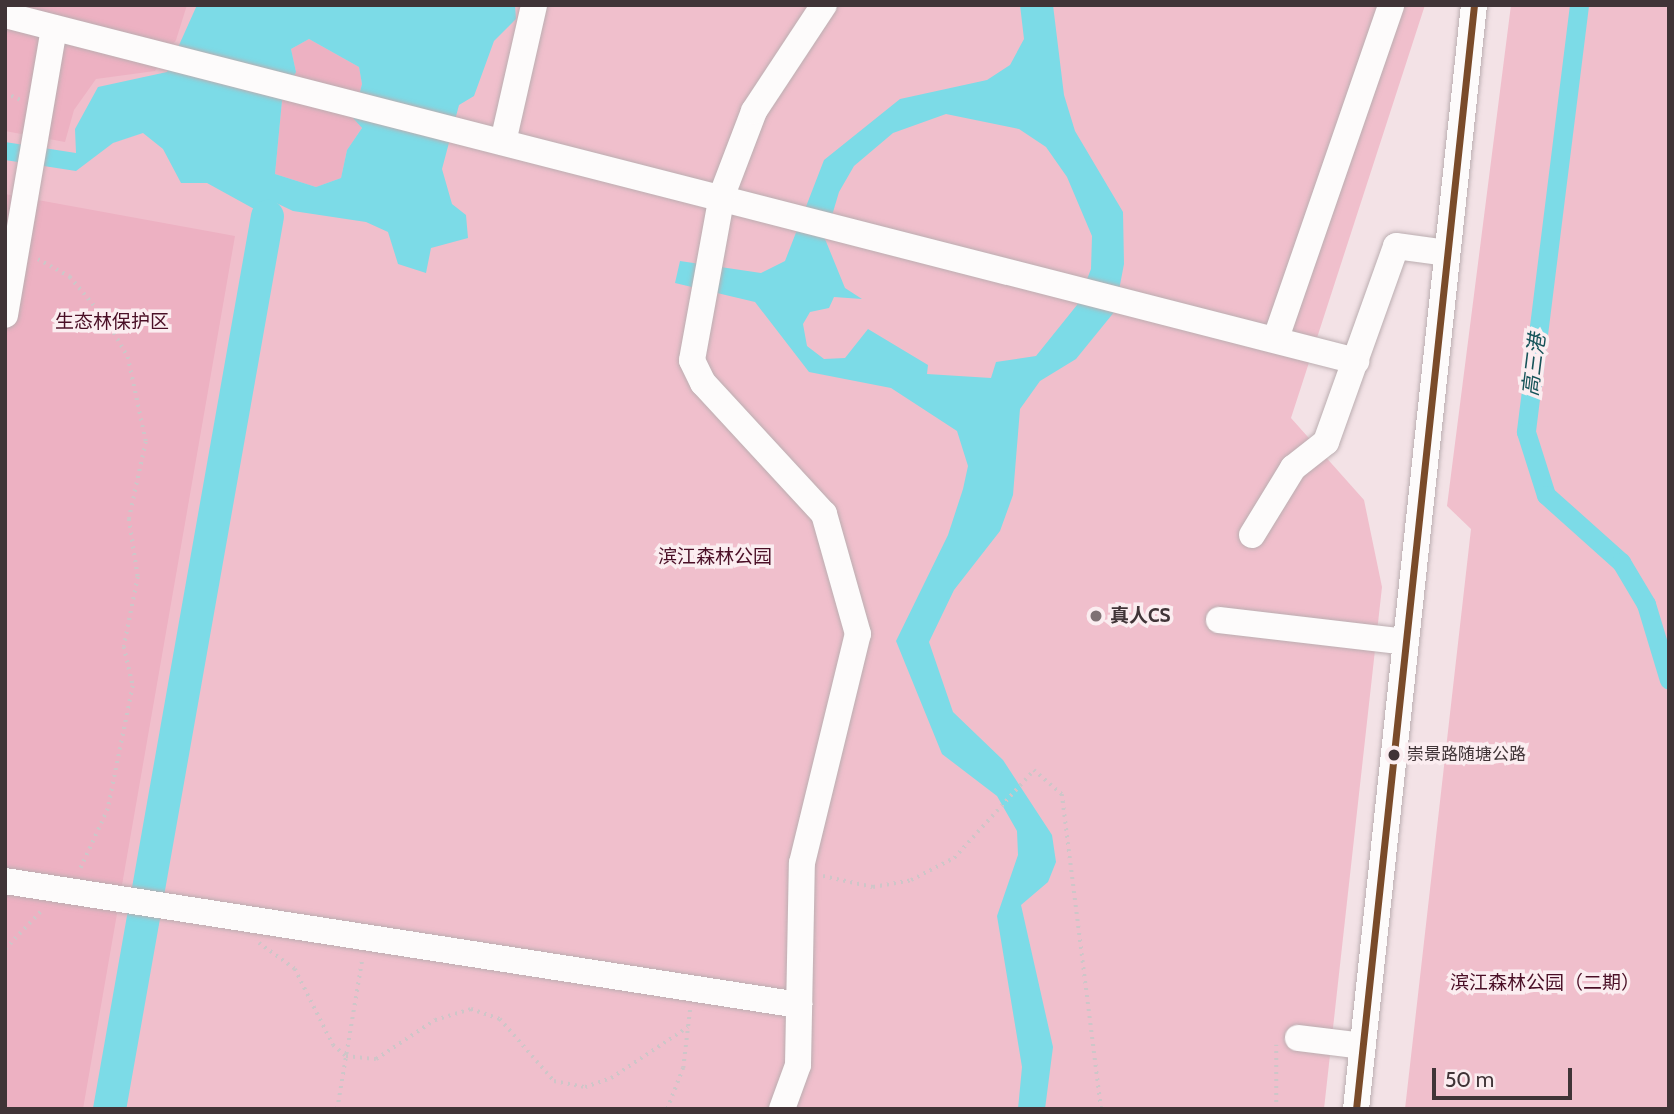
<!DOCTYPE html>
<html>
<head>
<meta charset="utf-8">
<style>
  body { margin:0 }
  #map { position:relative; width:1674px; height:1114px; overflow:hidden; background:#f3e2e6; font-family:Cabin,"Noto Sans SC",sans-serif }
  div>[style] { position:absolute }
  .green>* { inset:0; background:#f0bfcc }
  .forest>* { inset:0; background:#edb1c2 }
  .water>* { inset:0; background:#7cdbe7 }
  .canal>* { height:19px; margin:-9.5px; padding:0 9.5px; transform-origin:9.5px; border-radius:9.5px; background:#7cdbe7 }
  .river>* { height:33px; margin:-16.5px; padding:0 16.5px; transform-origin:16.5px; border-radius:16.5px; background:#7cdbe7 }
  .path>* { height:3.5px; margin-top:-1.75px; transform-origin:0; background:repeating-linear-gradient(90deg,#cec6c8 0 2px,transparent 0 7px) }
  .roads { filter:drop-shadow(0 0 2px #bbaeb1) drop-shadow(0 0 2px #bbaeb1) }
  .minor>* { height:26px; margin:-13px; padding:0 13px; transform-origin:13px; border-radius:13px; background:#fdfbfb }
  .bus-1>* { height:7px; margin:-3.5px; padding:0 3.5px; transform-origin:3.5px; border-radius:3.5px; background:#7a4b2a }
  .dots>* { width:19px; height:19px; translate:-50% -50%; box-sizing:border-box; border:4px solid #fbedf0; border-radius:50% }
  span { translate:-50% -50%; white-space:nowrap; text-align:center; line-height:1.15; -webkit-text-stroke:7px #fbedf0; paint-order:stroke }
  .bus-label { font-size:17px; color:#403437 }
  .left { translate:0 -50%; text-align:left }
  .park-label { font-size:19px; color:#4a0f26 }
  .poi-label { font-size:19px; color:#403437; font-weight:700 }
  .water-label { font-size:21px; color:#165359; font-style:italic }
  .frame { position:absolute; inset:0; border:7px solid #403437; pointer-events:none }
  .scale { position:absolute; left:1432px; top:1068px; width:140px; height:32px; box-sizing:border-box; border:4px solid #403437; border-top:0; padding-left:9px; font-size:21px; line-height:24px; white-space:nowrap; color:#403437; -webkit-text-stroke:5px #fbedf0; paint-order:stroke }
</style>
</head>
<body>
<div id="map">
  <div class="green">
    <i style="clip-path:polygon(5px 5px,1425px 5px,1291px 418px,1364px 500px,1382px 587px,1324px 1109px,5px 1109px)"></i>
    <i style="clip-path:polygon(1511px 5px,1669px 5px,1669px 1109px,1405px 1109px,1471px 529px,1447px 506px)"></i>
  </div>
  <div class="forest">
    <i style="clip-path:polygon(5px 5px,187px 5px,176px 40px,155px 71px,96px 79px,74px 110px,65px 142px,5px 131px)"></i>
    <i style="clip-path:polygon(309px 39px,359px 67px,362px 84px,353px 118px,362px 128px,347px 150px,341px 178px,316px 187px,275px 174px,282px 101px,296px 72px,291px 49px)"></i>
    <i style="clip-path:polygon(5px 194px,235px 236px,83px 1109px,5px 1109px)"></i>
  </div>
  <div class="water">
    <i style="clip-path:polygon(evenodd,197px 5px,515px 5px,516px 19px,494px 41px,474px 96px,459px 105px,442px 169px,452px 204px,466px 215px,468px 238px,431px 248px,426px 273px,398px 264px,388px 232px,366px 222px,293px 211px,274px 202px,267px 216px,207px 183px,181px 183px,163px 149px,143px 133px,113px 143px,76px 171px,5px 160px,5px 142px,76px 153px,75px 129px,98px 87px,167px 72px,197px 5px,309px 39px,359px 67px,362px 84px,353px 118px,362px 128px,347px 150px,341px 178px,316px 187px,275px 174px,282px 101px,296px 72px,291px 49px,309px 39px)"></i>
    <i style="clip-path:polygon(evenodd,1020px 5px,1053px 5px,1064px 95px,1075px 131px,1123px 212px,1124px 264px,1115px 311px,1076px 359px,1040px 381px,1020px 409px,1013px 495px,1000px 531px,954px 590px,929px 642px,953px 712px,1003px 760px,1052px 835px,1056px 862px,1048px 882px,1021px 905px,1053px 1047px,1045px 1109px,1018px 1109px,1022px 1067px,997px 916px,1018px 855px,1017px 831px,997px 796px,942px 754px,896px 641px,948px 535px,963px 489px,968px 466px,957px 431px,891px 388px,809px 372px,755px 302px,675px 283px,680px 261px,761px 273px,785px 261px,824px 160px,900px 99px,987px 80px,1010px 65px,1024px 39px,1020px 5px,946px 114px,1019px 129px,1046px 147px,1067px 177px,1092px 236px,1091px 269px,1077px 305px,1036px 356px,996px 362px,991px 378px,927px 374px,928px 365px,868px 329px,845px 358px,824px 359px,807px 346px,803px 324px,810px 312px,829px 308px,834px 297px,862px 299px,845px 288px,825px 239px,839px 192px,854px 166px,893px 133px,946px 114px)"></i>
  </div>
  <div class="canal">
    <i style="left:1579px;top:5px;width:430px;rotate:97.1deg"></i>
    <i style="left:1526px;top:432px;width:66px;rotate:72.4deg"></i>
    <i style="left:1546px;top:495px;width:101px;rotate:41.8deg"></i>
    <i style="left:1621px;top:562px;width:49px;rotate:59.2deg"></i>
    <i style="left:1646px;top:604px;width:79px;rotate:73.2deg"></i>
  </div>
  <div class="river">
    <i style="left:109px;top:1109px;width:907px;rotate:-79.97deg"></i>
  </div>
  <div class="path">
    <i style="left:5px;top:93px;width:17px;rotate:24deg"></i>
    <i style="left:38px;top:259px;width:37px;rotate:29deg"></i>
    <i style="left:70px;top:277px;width:57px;rotate:49.9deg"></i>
    <i style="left:107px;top:321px;width:42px;rotate:59.7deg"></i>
    <i style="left:128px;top:357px;width:87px;rotate:78deg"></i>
    <i style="left:146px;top:442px;width:79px;rotate:102.4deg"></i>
    <i style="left:129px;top:519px;width:59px;rotate:81.2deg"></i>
    <i style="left:138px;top:577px;width:71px;rotate:101.3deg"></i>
    <i style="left:124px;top:647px;width:40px;rotate:77deg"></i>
    <i style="left:133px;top:686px;width:126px;rotate:101.5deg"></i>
    <i style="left:108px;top:809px;width:69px;rotate:114.7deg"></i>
    <i style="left:823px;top:876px;width:51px;rotate:12.4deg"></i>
    <i style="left:873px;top:887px;width:39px;rotate:-10deg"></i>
    <i style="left:911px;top:880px;width:48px;rotate:-27.1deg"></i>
    <i style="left:954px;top:858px;width:119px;rotate:-47.7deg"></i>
    <i style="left:1034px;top:770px;width:37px;rotate:41deg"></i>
    <i style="left:1062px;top:794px;width:317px;rotate:82.9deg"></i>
    <i style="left:259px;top:943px;width:44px;rotate:35.8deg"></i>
    <i style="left:295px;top:969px;width:85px;rotate:63.4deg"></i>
    <i style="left:333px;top:1045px;width:17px;rotate:40deg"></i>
    <i style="left:346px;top:1056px;width:30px;rotate:6deg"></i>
    <i style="left:376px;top:1059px;width:71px;rotate:-33.5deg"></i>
    <i style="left:435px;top:1020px;width:38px;rotate:-17deg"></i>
    <i style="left:471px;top:1009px;width:31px;rotate:19deg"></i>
    <i style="left:500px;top:1019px;width:82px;rotate:48.9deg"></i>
    <i style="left:554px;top:1081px;width:32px;rotate:11deg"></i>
    <i style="left:585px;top:1087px;width:28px;rotate:-19deg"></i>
    <i style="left:611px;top:1078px;width:92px;rotate:-33.5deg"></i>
    <i style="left:5px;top:949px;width:54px;rotate:-46.5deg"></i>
    <i style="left:337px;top:1109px;width:152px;rotate:-80.5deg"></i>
    <i style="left:667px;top:1109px;width:44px;rotate:-68.7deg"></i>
    <i style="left:683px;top:1068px;width:60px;rotate:-83.3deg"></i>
    <i style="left:1276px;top:1109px;width:64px;rotate:-90deg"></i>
  </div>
  <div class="roads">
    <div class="minor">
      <i style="left:5px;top:15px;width:1395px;rotate:14.37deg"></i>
      <i style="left:503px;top:142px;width:140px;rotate:-77.2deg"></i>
      <i style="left:5px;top:315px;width:291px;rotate:-80.3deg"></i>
      <i style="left:1276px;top:338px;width:352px;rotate:-70.9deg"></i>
      <i style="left:1252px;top:535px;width:79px;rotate:-58.5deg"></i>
      <i style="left:1293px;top:468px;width:42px;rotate:-38.2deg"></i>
      <i style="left:1326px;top:442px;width:208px;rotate:-70.3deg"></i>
      <i style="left:1396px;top:246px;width:51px;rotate:7.8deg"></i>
      <i style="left:1219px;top:620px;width:188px;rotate:6.7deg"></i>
      <i style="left:5px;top:881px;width:804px;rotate:8.88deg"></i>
      <i style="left:1298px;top:1038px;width:65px;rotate:7deg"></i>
      <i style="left:782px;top:1109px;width:47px;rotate:-70deg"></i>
      <i style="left:798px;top:1065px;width:202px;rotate:-88.9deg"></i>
      <i style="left:802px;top:863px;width:236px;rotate:-76.3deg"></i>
      <i style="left:858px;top:634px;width:125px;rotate:-105.8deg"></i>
      <i style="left:824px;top:514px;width:178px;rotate:-132.7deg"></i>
      <i style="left:703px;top:383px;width:25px;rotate:-116deg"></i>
      <i style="left:692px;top:360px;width:168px;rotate:-79.7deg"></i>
      <i style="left:722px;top:195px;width:90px;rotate:-69.1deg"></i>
      <i style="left:754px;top:111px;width:127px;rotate:-56.6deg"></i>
      <i style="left:1356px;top:1109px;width:1110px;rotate:-83.9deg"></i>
    </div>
  </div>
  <div class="bus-1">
    <i style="left:1356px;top:1109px;width:1110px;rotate:-83.9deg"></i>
  </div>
  <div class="dots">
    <i style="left:1096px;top:616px;background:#7f7174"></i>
    <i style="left:1394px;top:755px;background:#403437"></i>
  </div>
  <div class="bus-label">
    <span class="left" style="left:1407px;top:755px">崇景路随塘公路</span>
  </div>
  <div class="park-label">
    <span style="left:112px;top:322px">生态林保护区</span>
    <span style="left:715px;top:557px">滨江森林公园</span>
    <span style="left:1545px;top:983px">滨江森林公园（二期）</span>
  </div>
  <div class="poi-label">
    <span class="left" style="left:1110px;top:616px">真人CS</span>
  </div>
  <div class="water-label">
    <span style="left:1534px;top:365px;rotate:-83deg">高三港</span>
  </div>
  <div class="frame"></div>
  <div class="scale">50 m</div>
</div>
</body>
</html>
